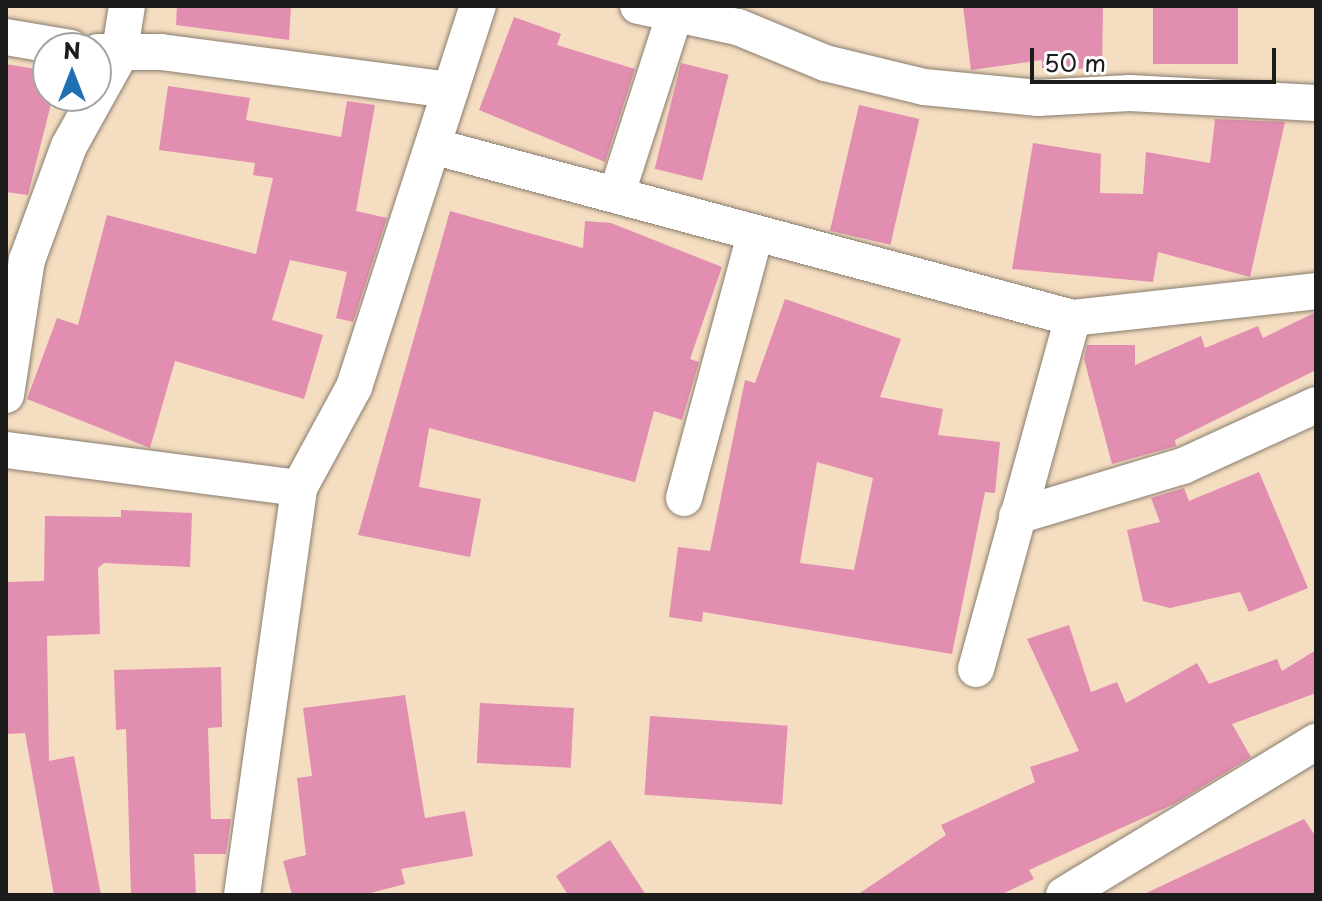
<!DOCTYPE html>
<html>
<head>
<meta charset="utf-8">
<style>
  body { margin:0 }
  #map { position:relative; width:1322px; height:901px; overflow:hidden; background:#f4ddc0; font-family:"Playpen Sans",sans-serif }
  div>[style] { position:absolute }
  .building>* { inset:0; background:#e28eb0; transform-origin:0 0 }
  .roads { filter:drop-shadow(0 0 2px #887c6e) drop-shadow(0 0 2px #887c6e) }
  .street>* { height:36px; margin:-18px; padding:0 18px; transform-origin:18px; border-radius:18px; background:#fff }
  span { translate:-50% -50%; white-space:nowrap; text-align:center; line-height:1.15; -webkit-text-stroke:8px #fff; paint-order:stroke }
  .frame { position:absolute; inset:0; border:8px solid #1c1c1c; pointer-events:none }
  .north { position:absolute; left:32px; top:32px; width:80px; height:80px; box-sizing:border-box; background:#fff; border:2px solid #a4a4a4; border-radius:50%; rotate:0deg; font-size:22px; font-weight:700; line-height:32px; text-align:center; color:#1c1c1c }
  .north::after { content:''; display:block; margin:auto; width:28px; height:36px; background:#1f6fb2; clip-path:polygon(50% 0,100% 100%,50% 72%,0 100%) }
  .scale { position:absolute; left:1030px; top:48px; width:246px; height:36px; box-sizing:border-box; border:4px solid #1c1c1c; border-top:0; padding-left:10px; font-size:24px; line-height:28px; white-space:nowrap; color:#1c1c1c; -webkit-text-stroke:6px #fff; paint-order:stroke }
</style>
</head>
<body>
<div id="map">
  <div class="building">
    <i style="clip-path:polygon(177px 6px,291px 6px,289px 40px,176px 25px)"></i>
    <i style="clip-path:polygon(963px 6px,1103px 6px,1102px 69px,1042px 68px,1042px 60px,971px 70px)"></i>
    <i style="left:1153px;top:6px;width:85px;height:58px"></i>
    <i style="clip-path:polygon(514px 17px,561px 34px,557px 45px,635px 69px,605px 162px,479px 110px)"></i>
    <i style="left:681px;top:63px;width:49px;height:109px;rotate:14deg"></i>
    <i style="clip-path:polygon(6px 64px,48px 71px,53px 96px,28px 195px,6px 192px)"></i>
    <i style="clip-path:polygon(168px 86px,250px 98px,246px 120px,341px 137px,347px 101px,375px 105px,356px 211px,387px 218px,353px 322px,336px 318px,347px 272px,290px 260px,272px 320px,323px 335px,304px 399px,175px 361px,150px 448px,27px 399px,57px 318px,78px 325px,107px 215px,256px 254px,273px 178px,253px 175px,255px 163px,159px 150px)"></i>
    <i style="left:859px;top:105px;width:62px;height:129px;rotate:13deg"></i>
    <i style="clip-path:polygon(1215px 119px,1285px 122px,1250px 277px,1158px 252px,1153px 282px,1012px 269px,1033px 143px,1101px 154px,1100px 193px,1143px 194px,1146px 152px,1210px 163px)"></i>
    <i style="clip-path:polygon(450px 211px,583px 248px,585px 221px,611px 223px,722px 267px,690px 359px,699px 362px,682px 420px,654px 411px,635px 482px,429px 428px,419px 487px,481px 499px,470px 557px,358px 535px)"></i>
    <i style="clip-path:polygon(evenodd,785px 299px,901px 339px,880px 397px,943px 409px,938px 435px,1000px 442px,995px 493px,985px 492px,952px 654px,703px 612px,702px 622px,669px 617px,678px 547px,710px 551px,745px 380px,755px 383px,785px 299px,817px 462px,873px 478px,854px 570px,800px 563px,817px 462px)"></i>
    <i style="clip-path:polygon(1316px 312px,1316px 370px,1175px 440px,1176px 446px,1112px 464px,1084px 359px,1087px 345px,1135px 345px,1135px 365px,1201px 336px,1205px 348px,1258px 326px,1263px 338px)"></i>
    <i style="clip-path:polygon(1259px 472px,1308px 588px,1249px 612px,1240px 592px,1170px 608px,1143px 601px,1127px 530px,1160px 522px,1151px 498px,1184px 488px,1189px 501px)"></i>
    <i style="clip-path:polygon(121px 510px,192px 513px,190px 567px,104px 563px,98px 568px,100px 634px,47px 636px,49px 761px,74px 756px,101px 895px,54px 895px,25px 733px,6px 734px,6px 582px,44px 581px,45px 516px,121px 517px)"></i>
    <i style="clip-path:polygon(1069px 625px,1091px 692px,1117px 682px,1126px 703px,1197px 663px,1209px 684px,1277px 659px,1282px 671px,1316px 650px,1316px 693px,1232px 724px,1251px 757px,1174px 804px,1029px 870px,1034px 879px,1000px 895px,857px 895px,946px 835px,941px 825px,1035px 782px,1030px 767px,1079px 751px,1027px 639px)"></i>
    <i style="clip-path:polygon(221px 667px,222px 727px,208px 728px,211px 819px,231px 819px,226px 854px,194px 854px,196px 895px,131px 895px,126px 729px,116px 730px,114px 670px)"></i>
    <i style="clip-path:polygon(405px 695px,425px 818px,465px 811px,473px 856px,401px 869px,405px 884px,363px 895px,292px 895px,283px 861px,306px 855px,297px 778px,312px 776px,303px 708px)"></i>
    <i style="left:480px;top:703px;width:94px;height:60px;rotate:3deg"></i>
    <i style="left:650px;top:716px;width:138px;height:79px;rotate:4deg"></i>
    <i style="clip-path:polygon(1304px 819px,1316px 837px,1316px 895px,1142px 895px)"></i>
    <i style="clip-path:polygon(610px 840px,646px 895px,568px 895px,556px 876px)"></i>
  </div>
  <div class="roads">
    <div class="street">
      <i style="left:638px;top:6px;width:102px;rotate:11.9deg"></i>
      <i style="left:738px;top:27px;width:94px;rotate:22.5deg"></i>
      <i style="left:825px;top:63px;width:102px;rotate:13.6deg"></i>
      <i style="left:924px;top:87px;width:115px;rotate:5.5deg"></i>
      <i style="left:1038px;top:98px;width:92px;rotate:-3.1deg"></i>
      <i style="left:1130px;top:93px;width:186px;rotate:3.1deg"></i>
      <i style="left:6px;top:37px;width:66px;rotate:9.6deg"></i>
      <i style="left:98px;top:52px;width:63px"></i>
      <i style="left:161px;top:52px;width:292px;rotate:7.5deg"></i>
      <i style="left:436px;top:147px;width:660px;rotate:15.03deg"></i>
      <i style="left:1073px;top:318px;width:244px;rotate:-6.3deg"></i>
      <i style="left:617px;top:193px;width:186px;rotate:-72.1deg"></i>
      <i style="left:6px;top:395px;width:137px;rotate:-81.2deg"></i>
      <i style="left:27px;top:260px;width:121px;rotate:-69.8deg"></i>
      <i style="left:69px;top:146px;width:103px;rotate:-60.9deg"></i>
      <i style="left:119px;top:56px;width:51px;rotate:-80.9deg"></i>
      <i style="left:6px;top:450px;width:295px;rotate:7.4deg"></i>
      <i style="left:684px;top:498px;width:273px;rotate:-74.9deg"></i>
      <i style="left:1017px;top:516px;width:173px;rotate:-16.8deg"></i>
      <i style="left:1183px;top:466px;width:146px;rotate:-24.6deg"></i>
      <i style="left:976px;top:669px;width:364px;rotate:-74.6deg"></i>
      <i style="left:242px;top:895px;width:411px;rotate:-82deg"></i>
      <i style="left:299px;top:488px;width:115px;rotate:-61.4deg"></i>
      <i style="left:354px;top:387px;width:401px;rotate:-72deg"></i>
      <i style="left:1064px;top:895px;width:295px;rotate:-31.3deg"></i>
    </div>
  </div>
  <div class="frame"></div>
  <div class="north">N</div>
  <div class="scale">50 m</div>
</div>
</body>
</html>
